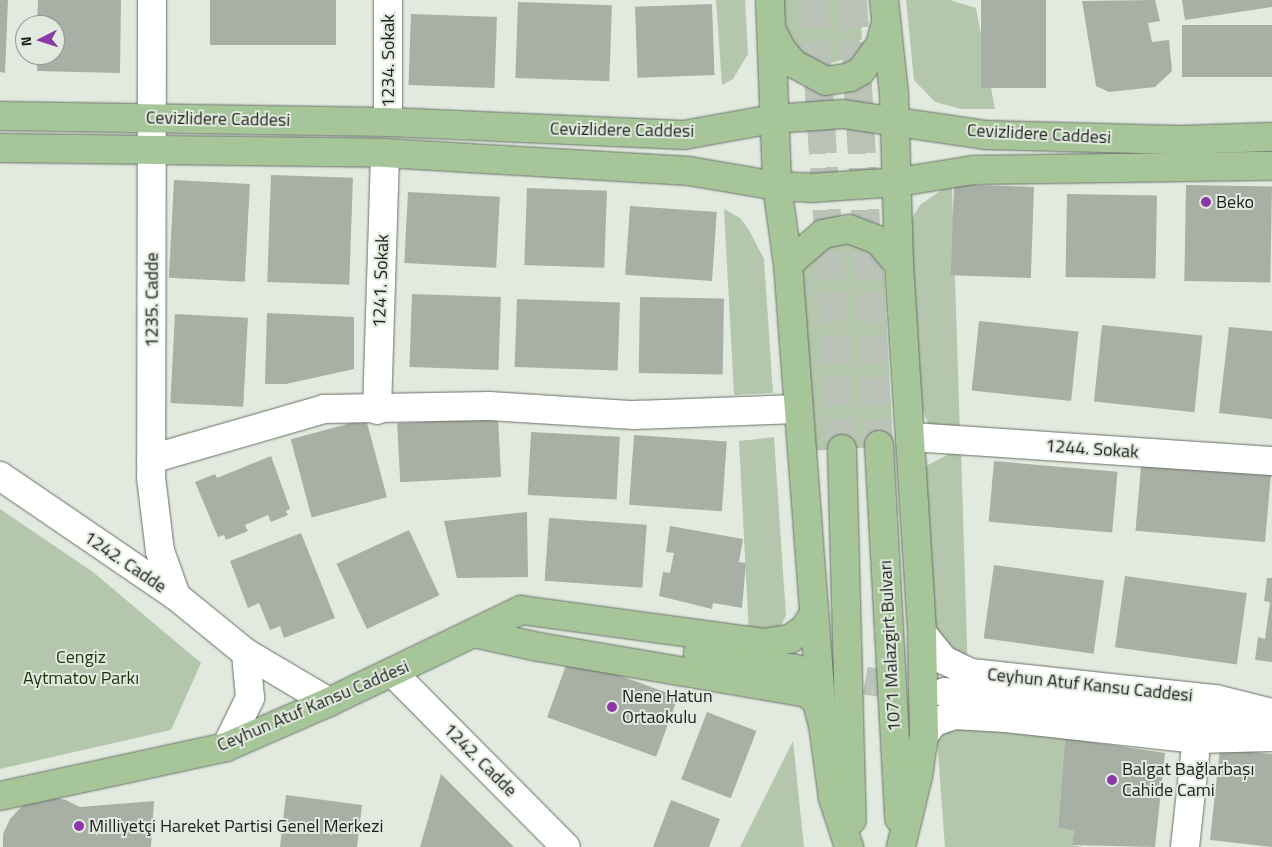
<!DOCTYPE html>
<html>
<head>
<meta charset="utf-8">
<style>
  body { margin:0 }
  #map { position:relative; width:1272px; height:847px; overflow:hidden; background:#e2eadf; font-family:"Titillium Web",sans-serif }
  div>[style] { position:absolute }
  .green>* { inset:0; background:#b4c7ad }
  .building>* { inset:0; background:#a8afa5; transform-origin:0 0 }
  .minor-tunnel>* { height:28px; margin-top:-14px; transform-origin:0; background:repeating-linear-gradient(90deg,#bbc2b8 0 28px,transparent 0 42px) }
  .major-tunnel>* { height:28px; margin-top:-14px; transform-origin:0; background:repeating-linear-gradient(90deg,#bbc2b8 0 28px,transparent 0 42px) }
  .roads { filter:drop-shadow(0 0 1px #697067) drop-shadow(0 0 1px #697067) }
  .minor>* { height:28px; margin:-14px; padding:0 14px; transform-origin:14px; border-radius:14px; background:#fff }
  .major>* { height:28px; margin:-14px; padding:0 14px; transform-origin:14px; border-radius:14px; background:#a6c598 }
  .dots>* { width:14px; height:14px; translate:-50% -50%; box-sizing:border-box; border:2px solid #e2eadf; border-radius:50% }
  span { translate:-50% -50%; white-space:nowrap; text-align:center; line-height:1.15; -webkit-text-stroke:4px #e2eadf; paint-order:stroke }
  .street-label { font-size:18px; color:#1d201c }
  .poi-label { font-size:18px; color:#1d201c }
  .left { translate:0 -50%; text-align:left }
  .park-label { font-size:18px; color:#193608 }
  .north { position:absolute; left:15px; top:15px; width:50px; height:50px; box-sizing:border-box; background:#e2eadf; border:1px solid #939991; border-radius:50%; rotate:265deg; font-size:14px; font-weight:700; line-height:20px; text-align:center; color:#1d201c }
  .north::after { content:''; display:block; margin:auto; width:18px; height:22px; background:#8c39a7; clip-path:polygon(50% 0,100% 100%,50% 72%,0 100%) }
</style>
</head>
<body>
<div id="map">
  <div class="green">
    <i style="clip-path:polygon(716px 0,745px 0,748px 54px,733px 79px,722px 85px)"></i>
    <i style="clip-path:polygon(780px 0,859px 0,862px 38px,846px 59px,822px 65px,785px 44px)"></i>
    <i style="clip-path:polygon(906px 0,950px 0,976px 8px,995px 109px,961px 109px,935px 102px,914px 80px)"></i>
    <i style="clip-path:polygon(952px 188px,960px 433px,932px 432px,917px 398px,909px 223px,920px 205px,943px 189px)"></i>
    <i style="clip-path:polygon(724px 209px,740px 218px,749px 230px,764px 259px,773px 393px,734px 395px)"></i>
    <i style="clip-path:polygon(835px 242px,859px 246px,877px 253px,884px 274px,893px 446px,808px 451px,798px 273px,817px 248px)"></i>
    <i style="clip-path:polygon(774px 437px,786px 616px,781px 625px,767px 633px,749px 635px,739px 441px)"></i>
    <i style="clip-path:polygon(961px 448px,968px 678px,934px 670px,922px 468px)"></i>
    <i style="clip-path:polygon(0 509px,93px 572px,201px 663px,171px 730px,0 769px)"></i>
    <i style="clip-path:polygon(936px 727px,1065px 738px,1058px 828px,1074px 831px,1072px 845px,1083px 847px,945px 847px)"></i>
    <i style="clip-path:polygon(793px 741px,804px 847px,740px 847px)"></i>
  </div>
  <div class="building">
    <i style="clip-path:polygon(0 0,8px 0,5px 73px,0 72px)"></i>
    <i style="clip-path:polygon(38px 0,121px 0,120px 73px,37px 71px,37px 55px,55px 55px,55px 25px,37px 25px)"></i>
    <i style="left:210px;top:0;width:126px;height:45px"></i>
    <i style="left:981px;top:0;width:65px;height:88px"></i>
    <i style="clip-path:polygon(1155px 0,1160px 21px,1148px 23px,1152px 42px,1169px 40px,1172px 71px,1155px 87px,1109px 92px,1096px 86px,1082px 1px)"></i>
    <i style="clip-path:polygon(1182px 0,1272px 0,1272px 7px,1185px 20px)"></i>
    <i style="left:518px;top:2px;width:94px;height:76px;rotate:2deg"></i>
    <i style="left:712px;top:4px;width:71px;height:77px;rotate:88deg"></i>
    <i style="left:411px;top:14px;width:86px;height:71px;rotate:2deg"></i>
    <i style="left:1272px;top:25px;width:52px;height:90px;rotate:90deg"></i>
    <i style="left:271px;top:175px;width:82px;height:107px;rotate:2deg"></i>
    <i style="left:174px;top:180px;width:76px;height:98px;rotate:3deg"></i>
    <i style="left:1186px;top:185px;width:86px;height:96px;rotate:1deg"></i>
    <i style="left:1034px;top:187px;width:91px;height:80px;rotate:92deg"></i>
    <i style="left:527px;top:188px;width:80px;height:77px;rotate:2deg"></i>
    <i style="left:408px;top:192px;width:92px;height:71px;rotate:3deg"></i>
    <i style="left:1067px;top:194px;width:90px;height:83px;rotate:1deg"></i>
    <i style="left:630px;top:206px;width:87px;height:69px;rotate:4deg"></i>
    <i style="left:412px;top:294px;width:89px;height:73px;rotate:2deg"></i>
    <i style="left:640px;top:297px;width:84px;height:76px;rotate:1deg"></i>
    <i style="left:517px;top:299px;width:103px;height:68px;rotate:2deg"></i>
    <i style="clip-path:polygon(267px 313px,354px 317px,354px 369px,286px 384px,265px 384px)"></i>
    <i style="left:175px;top:314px;width:73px;height:89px;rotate:3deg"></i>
    <i style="left:979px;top:321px;width:100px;height:70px;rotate:6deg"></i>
    <i style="left:1102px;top:325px;width:101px;height:77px;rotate:6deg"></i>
    <i style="clip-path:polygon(1229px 327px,1272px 331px,1272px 419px,1219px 413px)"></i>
    <i style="left:498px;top:418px;width:59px;height:101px;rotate:87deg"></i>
    <i style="left:366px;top:419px;width:81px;height:78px;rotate:75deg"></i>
    <i style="left:531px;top:432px;width:89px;height:63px;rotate:3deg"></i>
    <i style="left:634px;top:435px;width:93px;height:70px;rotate:4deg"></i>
    <i style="clip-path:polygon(271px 456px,290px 509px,286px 511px,288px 515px,271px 522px,268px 515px,245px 525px,248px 531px,226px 540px,224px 535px,218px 537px,195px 482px,215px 474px,217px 478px)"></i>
    <i style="left:1142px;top:456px;width:130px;height:75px;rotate:5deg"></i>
    <i style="left:994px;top:461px;width:124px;height:61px;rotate:5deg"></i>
    <i style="clip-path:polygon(527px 512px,528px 577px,457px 578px,444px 521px)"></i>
    <i style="left:549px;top:518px;width:98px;height:63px;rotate:4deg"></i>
    <i style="clip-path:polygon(670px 526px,743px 539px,739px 562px,746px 563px,742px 608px,713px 603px,712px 609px,659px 596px,663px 572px,670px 573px,674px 553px,666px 552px)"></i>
    <i style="left:409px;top:530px;width:72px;height:80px;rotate:65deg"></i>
    <i style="clip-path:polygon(301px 533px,335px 618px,284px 638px,280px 626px,270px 630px,259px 603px,248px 608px,230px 561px)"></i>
    <i style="left:994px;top:565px;width:111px;height:74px;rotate:8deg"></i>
    <i style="left:1125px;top:576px;width:123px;height:72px;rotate:8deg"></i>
    <i style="clip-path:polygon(1267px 578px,1272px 578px,1272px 662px,1255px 660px,1258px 637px,1265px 639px,1270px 602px,1264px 601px)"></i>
    <i style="left:569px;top:657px;width:116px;height:64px;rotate:20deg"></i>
    <i style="left:707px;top:712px;width:53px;height:72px;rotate:21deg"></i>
    <i style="clip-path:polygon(1065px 738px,1165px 753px,1155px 847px,1072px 845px,1074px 831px,1058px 828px)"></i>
    <i style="clip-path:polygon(1220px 749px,1272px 754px,1272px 847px,1210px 840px)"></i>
    <i style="clip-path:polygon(441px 774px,514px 847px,420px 847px)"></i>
    <i style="clip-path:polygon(286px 795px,362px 805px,357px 847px,280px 847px)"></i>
    <i style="clip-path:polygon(51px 797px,66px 800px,80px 807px,154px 801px,151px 847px,3px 847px,3px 834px,10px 819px,21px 807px,35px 799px)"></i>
    <i style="clip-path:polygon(671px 800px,720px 819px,709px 847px,653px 847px)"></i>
  </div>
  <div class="minor-tunnel">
    <i style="left:874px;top:682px;width:71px;rotate:8.1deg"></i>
  </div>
  <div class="major-tunnel">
    <i style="left:813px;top:0;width:450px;rotate:86.3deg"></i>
    <i style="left:853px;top:0;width:446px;rotate:86.7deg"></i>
    <i style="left:824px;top:673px;width:51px;rotate:10.2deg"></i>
  </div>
  <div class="roads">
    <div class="minor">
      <i style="left:152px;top:0;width:477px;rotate:90.1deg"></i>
      <i style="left:151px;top:477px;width:75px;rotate:83.1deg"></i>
      <i style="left:160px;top:551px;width:48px;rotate:70.4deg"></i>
      <i style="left:388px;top:0;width:122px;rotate:90deg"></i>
      <i style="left:377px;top:410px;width:257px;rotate:-88.2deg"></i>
      <i style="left:911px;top:437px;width:362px;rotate:3.8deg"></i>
      <i style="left:151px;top:459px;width:180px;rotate:-16.1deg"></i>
      <i style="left:324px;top:409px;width:165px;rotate:-1deg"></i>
      <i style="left:489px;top:406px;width:145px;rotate:3.6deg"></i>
      <i style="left:634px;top:415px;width:163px;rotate:-2.1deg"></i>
      <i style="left:0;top:476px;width:213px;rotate:34.3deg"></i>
      <i style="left:176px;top:596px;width:90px;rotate:39.2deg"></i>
      <i style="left:246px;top:653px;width:96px;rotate:30.6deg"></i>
      <i style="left:922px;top:633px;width:35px;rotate:51deg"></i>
      <i style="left:944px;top:660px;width:30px;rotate:26deg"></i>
      <i style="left:971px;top:673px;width:246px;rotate:6.1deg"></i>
      <i style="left:1216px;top:699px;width:58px;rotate:14deg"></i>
      <i style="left:393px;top:673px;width:245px;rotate:45.2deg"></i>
      <i style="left:944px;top:692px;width:308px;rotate:5.6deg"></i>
      <i style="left:924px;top:735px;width:16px;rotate:-52deg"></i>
      <i style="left:934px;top:722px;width:21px;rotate:-19deg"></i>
      <i style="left:954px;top:715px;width:52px;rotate:3.3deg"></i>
      <i style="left:1006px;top:718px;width:192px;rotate:6.3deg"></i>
      <i style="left:1197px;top:739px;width:75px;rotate:-1.5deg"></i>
      <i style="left:226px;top:747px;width:55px;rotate:-63.9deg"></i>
      <i style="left:250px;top:698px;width:45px;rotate:-95.1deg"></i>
      <i style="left:1185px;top:847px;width:93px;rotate:-83.8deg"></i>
    </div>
    <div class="major">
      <i style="left:770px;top:0;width:186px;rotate:87.8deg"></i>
      <i style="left:777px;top:186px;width:79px;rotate:82deg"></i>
      <i style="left:788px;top:264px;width:462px;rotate:85.7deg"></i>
      <i style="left:823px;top:725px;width:74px;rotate:82.2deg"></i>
      <i style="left:833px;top:798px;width:52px;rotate:71.9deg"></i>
      <i style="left:884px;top:0;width:95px;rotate:83.9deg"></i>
      <i style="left:894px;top:94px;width:171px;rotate:88.3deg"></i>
      <i style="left:899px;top:265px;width:369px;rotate:86.4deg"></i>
      <i style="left:922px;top:633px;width:102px;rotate:88.9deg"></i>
      <i style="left:924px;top:735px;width:41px;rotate:98.3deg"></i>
      <i style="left:918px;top:776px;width:73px;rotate:103.5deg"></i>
      <i style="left:772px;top:31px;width:20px;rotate:63deg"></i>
      <i style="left:781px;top:49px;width:20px;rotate:49deg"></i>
      <i style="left:794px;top:64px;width:36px;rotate:28deg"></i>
      <i style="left:826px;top:81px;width:24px;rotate:-9deg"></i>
      <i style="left:850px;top:77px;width:13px;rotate:-29deg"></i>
      <i style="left:861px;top:71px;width:32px;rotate:-54deg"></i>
      <i style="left:880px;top:45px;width:20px;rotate:-75deg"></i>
      <i style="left:0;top:116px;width:388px;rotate:0.9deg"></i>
      <i style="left:388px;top:122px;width:296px;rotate:2.5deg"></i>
      <i style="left:684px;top:135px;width:90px;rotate:-10.2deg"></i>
      <i style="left:773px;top:119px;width:70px;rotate:-4.1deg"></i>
      <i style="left:843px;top:114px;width:145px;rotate:8.4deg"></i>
      <i style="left:986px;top:135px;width:193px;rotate:1.5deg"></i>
      <i style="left:1179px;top:140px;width:93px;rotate:-1.8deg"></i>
      <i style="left:0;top:148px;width:385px;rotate:0.7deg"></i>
      <i style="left:385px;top:153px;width:305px;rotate:3.4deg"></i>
      <i style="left:689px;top:171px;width:89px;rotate:9.7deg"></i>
      <i style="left:777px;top:186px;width:34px;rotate:3deg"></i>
      <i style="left:811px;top:188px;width:88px;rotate:-3.9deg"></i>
      <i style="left:899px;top:182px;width:75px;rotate:-9.2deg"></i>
      <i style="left:973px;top:170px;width:299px;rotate:-0.8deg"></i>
      <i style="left:788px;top:264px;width:46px;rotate:-40.6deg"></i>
      <i style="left:823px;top:234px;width:26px;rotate:-11deg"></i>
      <i style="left:849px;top:229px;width:31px;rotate:21deg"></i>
      <i style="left:878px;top:240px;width:33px;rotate:50deg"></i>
      <i style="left:879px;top:445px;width:374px;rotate:86.9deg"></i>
      <i style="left:842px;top:449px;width:371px;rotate:88.5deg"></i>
      <i style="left:474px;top:633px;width:66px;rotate:12.2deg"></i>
      <i style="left:539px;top:647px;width:272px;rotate:9.7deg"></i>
      <i style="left:807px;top:693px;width:13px;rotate:42deg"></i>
      <i style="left:817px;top:702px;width:16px;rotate:76deg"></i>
      <i style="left:698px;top:653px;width:100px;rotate:9.2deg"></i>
      <i style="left:0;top:796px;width:231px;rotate:-12.2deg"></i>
      <i style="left:226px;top:747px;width:112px;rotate:-23.6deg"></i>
      <i style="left:329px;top:702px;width:213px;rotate:-25.6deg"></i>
      <i style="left:521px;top:610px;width:245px;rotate:7.7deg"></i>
      <i style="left:764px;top:643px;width:26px;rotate:-9deg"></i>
      <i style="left:790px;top:639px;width:19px;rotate:-36deg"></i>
      <i style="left:805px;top:628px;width:15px;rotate:-58deg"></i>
    </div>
  </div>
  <div class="dots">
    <i style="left:1206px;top:202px;background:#8c39a7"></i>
    <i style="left:612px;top:707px;background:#8c39a7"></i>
    <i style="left:1112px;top:780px;background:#8c39a7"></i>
    <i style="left:79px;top:826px;background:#8c39a7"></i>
  </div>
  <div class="street-label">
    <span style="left:388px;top:61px;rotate:-90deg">1234. Sokak</span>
    <span style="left:218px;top:119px;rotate:1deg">Cevizlidere Caddesi</span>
    <span style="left:622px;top:130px;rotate:1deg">Cevizlidere Caddesi</span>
    <span style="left:1039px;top:134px;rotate:3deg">Cevizlidere Caddesi</span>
    <span style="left:381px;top:281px;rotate:-88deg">1241. Sokak</span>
    <span style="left:152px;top:300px;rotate:-90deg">1235. Cadde</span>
    <span style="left:1092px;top:449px;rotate:4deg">1244. Sokak</span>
    <span style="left:125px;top:562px;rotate:34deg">1242. Cadde</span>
    <span style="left:890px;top:646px;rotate:-93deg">1071 Malazgirt Bulvarı</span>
    <span style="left:1090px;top:685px;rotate:6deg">Ceyhun Atuf Kansu Caddesi</span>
    <span style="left:313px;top:706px;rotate:-23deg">Ceyhun Atuf Kansu Caddesi</span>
    <span style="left:480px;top:760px;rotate:45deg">1242. Cadde</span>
  </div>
  <div class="poi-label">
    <span class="left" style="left:1216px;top:202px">Beko</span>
    <span class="left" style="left:622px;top:707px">Nene Hatun<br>Ortaokulu</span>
    <span class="left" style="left:1122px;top:780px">Balgat Bağlarbaşı<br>Cahide Cami</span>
    <span class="left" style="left:89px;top:826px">Milliyetçi Hareket Partisi Genel Merkezi</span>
  </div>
  <div class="park-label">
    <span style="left:81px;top:668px">Cengiz<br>Aytmatov Parkı</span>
  </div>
  <div class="north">N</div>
</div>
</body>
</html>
